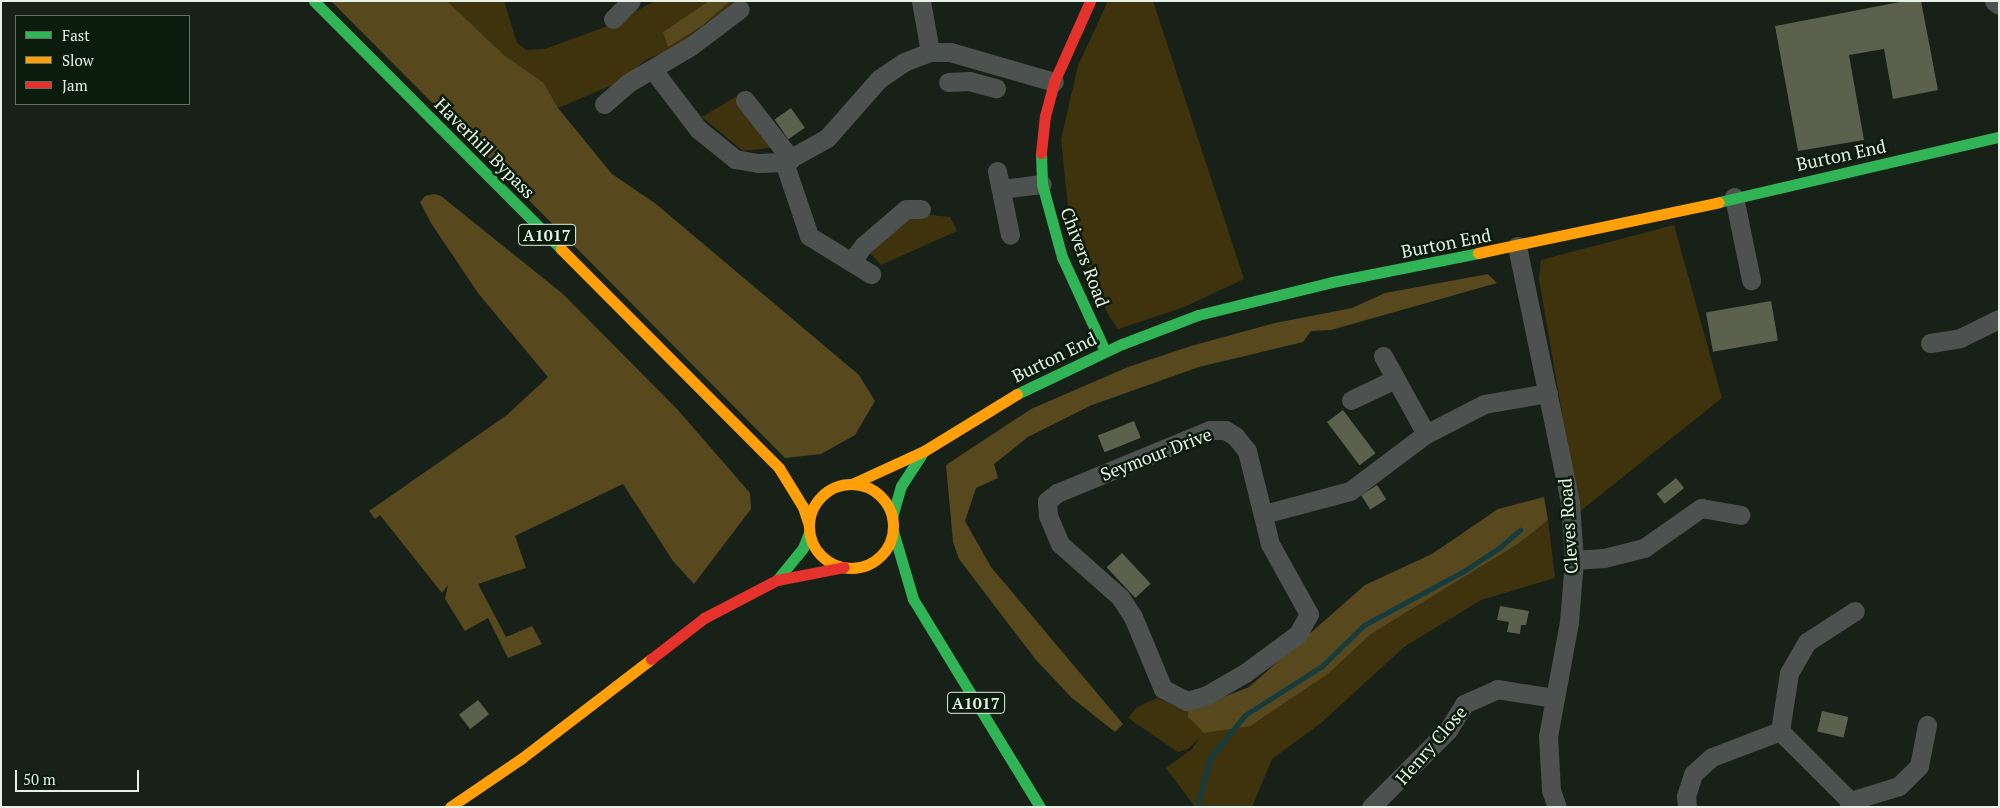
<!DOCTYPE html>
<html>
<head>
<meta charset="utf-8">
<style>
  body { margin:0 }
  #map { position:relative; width:2000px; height:808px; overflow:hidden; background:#182118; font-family:"PT Serif",serif }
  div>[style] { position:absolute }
  .green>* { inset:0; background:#3f330e }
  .forest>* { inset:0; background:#57481e }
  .stream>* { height:5px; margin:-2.5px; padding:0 2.5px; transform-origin:2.5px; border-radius:2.5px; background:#153c3e }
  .building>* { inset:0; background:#5b614c; transform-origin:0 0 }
  .street>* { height:19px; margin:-9.5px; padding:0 9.5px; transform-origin:9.5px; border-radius:9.5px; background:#4d5250 }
  .fast>* { height:11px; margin:-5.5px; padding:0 5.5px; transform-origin:5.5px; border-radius:5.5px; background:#30b455 }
  .slow>* { height:11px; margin:-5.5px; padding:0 5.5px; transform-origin:5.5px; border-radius:5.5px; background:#ff9f0a }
  .slow>.ring { margin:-5.5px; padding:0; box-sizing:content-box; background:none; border:11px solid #ff9f0a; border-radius:50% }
  .jam>* { height:11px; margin:-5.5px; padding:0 5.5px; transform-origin:5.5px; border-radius:5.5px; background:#e5322d }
  span { translate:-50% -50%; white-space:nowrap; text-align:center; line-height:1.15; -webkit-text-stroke:5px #0b1b0c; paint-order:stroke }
  .shield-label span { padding:1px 4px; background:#0b1b0c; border:1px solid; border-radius:4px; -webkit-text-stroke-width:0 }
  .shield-label { font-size:16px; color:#e6f1e6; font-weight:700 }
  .street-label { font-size:18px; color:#e6f1e6 }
  .frame { position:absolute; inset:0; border:2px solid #e6f1e6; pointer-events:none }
  .legend { position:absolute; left:15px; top:15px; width:175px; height:90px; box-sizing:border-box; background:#0b1b0c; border:1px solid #637163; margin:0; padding:6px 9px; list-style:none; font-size:15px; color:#e6f1e6 }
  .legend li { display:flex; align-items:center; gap:10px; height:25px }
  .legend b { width:25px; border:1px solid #637163 }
  .scale { position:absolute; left:15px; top:770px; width:124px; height:22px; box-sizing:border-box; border:2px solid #e6f1e6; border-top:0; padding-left:6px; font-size:15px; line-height:18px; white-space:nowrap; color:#e6f1e6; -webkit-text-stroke:4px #0b1b0c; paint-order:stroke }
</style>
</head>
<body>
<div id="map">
  <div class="green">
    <i style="clip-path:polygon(447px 1px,504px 1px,517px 43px,526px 50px,545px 49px,608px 26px,655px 1px,736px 1px,670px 50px,645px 60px,624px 80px,558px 108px,544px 83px,504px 55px)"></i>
    <i style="clip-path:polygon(1108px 1px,1153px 1px,1244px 279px,1184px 307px,1118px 329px,1110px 318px,1074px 235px,1068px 207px,1061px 139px,1078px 66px)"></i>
    <i style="clip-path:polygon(737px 96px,776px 147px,743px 151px,702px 117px)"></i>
    <i style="clip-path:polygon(910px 213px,950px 217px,957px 231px,881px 265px,867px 250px)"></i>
    <i style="clip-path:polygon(1674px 225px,1722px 398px,1579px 512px,1539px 279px,1541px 260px)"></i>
    <i style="clip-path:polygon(1548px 520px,1555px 578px,1481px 600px,1404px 647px,1321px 723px,1272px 759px,1252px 807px,1195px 807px,1166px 768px,1192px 749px,1200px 737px,1188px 749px,1178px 752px,1128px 718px,1136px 708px,1157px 698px,1188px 711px,1188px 717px,1329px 673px,1371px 634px,1518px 544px)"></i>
  </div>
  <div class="forest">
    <i style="clip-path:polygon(331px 1px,447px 1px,504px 55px,544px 83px,558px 108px,612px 174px,656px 204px,859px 375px,875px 401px,855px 435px,821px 454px,785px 458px)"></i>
    <i style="clip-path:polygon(709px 1px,730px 1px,702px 26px,668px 47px,663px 32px)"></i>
    <i style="clip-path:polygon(434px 194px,441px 196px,563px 294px,678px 410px,750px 493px,751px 509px,694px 584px,673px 561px,623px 484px,515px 536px,526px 568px,478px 584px,506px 637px,532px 626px,542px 644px,508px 658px,488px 618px,465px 631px,445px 599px,448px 585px,442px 593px,380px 515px,375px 519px,369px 511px,507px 415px,548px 377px,478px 293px,431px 223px,420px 202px,425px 196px)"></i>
    <i style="clip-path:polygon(1488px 274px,1497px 283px,1331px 330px,1311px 331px,1303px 342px,1199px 367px,1092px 405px,1028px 437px,994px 464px,998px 478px,976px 488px,965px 521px,991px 567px,1123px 724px,1115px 732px,1072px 698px,1036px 660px,959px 559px,953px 542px,946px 465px,1031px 409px,1128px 367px,1191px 346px,1275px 323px,1352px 308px,1385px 293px)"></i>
    <i style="clip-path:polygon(1544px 497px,1548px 520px,1518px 544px,1371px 634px,1329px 673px,1250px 726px,1204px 733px,1188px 717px,1188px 711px,1249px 687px,1365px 585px,1432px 554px,1498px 509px)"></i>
  </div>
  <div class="stream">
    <i style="left:1197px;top:807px;width:51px;rotate:-75.1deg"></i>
    <i style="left:1210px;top:758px;width:55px;rotate:-50.9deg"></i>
    <i style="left:1245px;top:715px;width:91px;rotate:-32.5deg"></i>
    <i style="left:1322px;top:666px;width:59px;rotate:-44.3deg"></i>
    <i style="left:1364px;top:625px;width:114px;rotate:-28.4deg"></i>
    <i style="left:1464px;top:571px;width:42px;rotate:-33.3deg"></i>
    <i style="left:1499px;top:548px;width:28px;rotate:-41deg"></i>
  </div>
  <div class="building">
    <i style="clip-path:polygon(1905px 1px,1921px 1px,1938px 90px,1893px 99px,1884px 49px,1849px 55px,1864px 140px,1798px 151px,1775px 26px)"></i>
    <i style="left:791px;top:108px;width:24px;height:20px;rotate:55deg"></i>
    <i style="left:1771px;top:301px;width:40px;height:66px;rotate:80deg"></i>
    <i style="left:1343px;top:410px;width:54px;height:20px;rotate:53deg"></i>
    <i style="left:1134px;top:421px;width:18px;height:39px;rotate:68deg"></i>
    <i style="left:1676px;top:478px;width:13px;height:25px;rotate:51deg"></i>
    <i style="left:1377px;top:485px;width:17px;height:19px;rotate:57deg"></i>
    <i style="left:1122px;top:553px;width:42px;height:21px;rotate:47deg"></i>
    <i style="clip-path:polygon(1500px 606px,1529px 611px,1526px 625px,1521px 625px,1520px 634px,1507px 632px,1509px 622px,1497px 620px)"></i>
    <i style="left:478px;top:700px;width:18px;height:24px;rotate:52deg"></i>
    <i style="left:1822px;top:711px;width:27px;height:21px;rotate:13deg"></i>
  </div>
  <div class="street">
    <i style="left:921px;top:1px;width:52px;rotate:80deg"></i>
    <i style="left:930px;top:52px;width:20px"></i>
    <i style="left:950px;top:52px;width:108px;rotate:16.1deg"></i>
    <i style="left:1994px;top:1px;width:6px;rotate:39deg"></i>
    <i style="left:613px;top:19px;width:25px;rotate:-45deg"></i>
    <i style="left:653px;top:70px;width:74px;rotate:52.7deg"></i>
    <i style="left:698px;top:129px;width:48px;rotate:39deg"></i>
    <i style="left:735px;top:159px;width:23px;rotate:10deg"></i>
    <i style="left:758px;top:163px;width:26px;rotate:-2deg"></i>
    <i style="left:784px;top:162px;width:49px;rotate:-29.2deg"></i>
    <i style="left:827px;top:138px;width:79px;rotate:-48.6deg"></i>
    <i style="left:879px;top:79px;width:30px;rotate:-34deg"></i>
    <i style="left:904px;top:62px;width:28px;rotate:-21deg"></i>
    <i style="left:948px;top:82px;width:21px;rotate:-3deg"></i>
    <i style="left:969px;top:81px;width:28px;rotate:15deg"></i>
    <i style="left:745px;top:100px;width:75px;rotate:52.1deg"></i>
    <i style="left:604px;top:104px;width:32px;rotate:-41deg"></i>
    <i style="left:628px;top:83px;width:73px;rotate:-30.4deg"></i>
    <i style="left:691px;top:46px;width:61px;rotate:-37.1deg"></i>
    <i style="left:784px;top:162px;width:78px;rotate:71.3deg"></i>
    <i style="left:809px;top:236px;width:73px;rotate:31.5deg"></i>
    <i style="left:997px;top:171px;width:65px;rotate:78.5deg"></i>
    <i style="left:1001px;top:189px;width:41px;rotate:-7deg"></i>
    <i style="left:1734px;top:197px;width:85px;rotate:78.4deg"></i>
    <i style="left:1517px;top:246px;width:262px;rotate:78.3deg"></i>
    <i style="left:1570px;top:503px;width:57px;rotate:86deg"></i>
    <i style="left:1574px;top:560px;width:62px;rotate:94.6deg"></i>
    <i style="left:1569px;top:622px;width:116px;rotate:100.4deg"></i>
    <i style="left:1548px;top:736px;width:54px;rotate:86.8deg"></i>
    <i style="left:1551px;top:790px;width:18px;rotate:71deg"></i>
    <i style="left:851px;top:262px;width:21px;rotate:-53deg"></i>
    <i style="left:864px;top:245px;width:55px;rotate:-40.6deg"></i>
    <i style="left:906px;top:209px;width:15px"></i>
    <i style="left:1930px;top:343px;width:30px;rotate:-9deg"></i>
    <i style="left:1960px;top:338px;width:43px;rotate:-26deg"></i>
    <i style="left:1383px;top:356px;width:89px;rotate:61.1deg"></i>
    <i style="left:1351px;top:400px;width:49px;rotate:-25.5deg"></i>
    <i style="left:1210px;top:430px;width:15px"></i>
    <i style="left:1225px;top:430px;width:12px;rotate:31deg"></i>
    <i style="left:1235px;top:436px;width:19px;rotate:51deg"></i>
    <i style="left:1247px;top:451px;width:96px;rotate:76.1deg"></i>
    <i style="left:1270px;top:544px;width:80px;rotate:60.9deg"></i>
    <i style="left:1309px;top:614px;width:23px;rotate:119deg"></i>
    <i style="left:1298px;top:634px;width:66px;rotate:143.7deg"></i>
    <i style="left:1245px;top:673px;width:44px;rotate:149.9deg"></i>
    <i style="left:1207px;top:695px;width:21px;rotate:163deg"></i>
    <i style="left:1187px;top:701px;width:27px;rotate:-153deg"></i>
    <i style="left:1163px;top:689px;width:78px;rotate:-112.6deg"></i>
    <i style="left:1133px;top:617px;width:24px;rotate:-123deg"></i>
    <i style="left:1120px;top:597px;width:80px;rotate:-138.5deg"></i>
    <i style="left:1060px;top:544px;width:30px;rotate:-113deg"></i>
    <i style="left:1048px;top:516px;width:15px;rotate:-94deg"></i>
    <i style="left:1047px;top:501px;width:13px;rotate:-39deg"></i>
    <i style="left:1057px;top:493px;width:165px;rotate:-22.4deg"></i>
    <i style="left:1264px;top:514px;width:89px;rotate:-15deg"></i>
    <i style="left:1350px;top:491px;width:95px;rotate:-36.9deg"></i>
    <i style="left:1426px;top:434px;width:65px;rotate:-27.3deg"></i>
    <i style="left:1484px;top:404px;width:65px;rotate:-9.8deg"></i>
    <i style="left:1574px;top:560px;width:30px;rotate:-4deg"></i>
    <i style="left:1604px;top:558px;width:41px;rotate:-14deg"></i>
    <i style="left:1644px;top:548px;width:70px;rotate:-35.1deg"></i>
    <i style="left:1701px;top:508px;width:40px;rotate:10deg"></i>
    <i style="left:1850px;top:801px;width:51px;rotate:-17deg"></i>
    <i style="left:1899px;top:786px;width:28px;rotate:-45deg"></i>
    <i style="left:1919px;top:766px;width:42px;rotate:-79deg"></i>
    <i style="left:1371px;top:807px;width:109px;rotate:-45deg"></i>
    <i style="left:1448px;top:730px;width:31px;rotate:-58deg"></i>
    <i style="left:1464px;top:704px;width:36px;rotate:-24deg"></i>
    <i style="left:1497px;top:689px;width:58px;rotate:9deg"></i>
    <i style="left:1687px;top:807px;width:11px;rotate:-95deg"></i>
    <i style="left:1686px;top:796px;width:23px;rotate:-72deg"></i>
    <i style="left:1693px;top:774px;width:25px;rotate:-42deg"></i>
    <i style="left:1712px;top:757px;width:73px;rotate:-20.9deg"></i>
    <i style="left:1849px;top:807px;width:6px;rotate:-81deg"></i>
    <i style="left:1850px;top:801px;width:99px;rotate:-135deg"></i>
    <i style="left:1780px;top:731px;width:59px;rotate:-81.2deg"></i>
    <i style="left:1789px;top:673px;width:36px;rotate:-60deg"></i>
    <i style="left:1807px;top:642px;width:57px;rotate:-32.9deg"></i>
  </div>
  <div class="fast">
    <i style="left:314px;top:1px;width:350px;rotate:45.1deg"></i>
    <i style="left:1041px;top:153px;width:31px;rotate:88deg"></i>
    <i style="left:1042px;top:184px;width:76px;rotate:74.7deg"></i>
    <i style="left:1062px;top:257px;width:103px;rotate:65.4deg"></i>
    <i style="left:1719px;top:202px;width:287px;rotate:-13.1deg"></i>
    <i style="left:1017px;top:394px;width:116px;rotate:-25.5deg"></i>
    <i style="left:1122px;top:344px;width:81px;rotate:-20.9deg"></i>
    <i style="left:1198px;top:315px;width:138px;rotate:-13.8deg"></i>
    <i style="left:1332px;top:282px;width:149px;rotate:-11.2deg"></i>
    <i style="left:892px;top:517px;width:32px;rotate:-74deg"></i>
    <i style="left:901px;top:486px;width:38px;rotate:-57deg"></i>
    <i style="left:893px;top:531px;width:71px;rotate:73.6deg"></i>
    <i style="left:913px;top:599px;width:244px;rotate:58.6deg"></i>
    <i style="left:777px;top:580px;width:41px;rotate:-50.9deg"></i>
    <i style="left:803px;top:548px;width:17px;rotate:-69deg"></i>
  </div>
  <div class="slow">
    <i style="left:561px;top:249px;width:309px;rotate:45.1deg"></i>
    <i style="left:779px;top:468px;width:46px;rotate:58.4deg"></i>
    <i style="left:803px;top:507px;width:19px;rotate:72deg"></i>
    <i style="left:1478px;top:253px;width:246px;rotate:-11.9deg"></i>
    <i style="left:852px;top:484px;width:79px;rotate:-24.6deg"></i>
    <i style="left:924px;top:451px;width:109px;rotate:-31.5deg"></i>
    <i class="ring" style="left:809px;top:484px;width:73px;height:73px"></i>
    <i style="left:450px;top:807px;width:87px;rotate:-34.2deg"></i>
    <i style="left:522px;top:758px;width:163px;rotate:-37.5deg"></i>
  </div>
  <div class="jam">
    <i style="left:1041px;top:153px;width:37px;rotate:-84deg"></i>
    <i style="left:1045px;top:116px;width:35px;rotate:-75deg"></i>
    <i style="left:1054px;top:82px;width:89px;rotate:-66deg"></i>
    <i style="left:651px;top:659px;width:67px;rotate:-37.7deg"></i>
    <i style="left:704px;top:618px;width:82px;rotate:-27.5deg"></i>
    <i style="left:777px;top:580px;width:68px;rotate:-11deg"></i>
  </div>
  <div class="shield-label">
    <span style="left:547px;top:235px">A1017</span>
    <span style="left:976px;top:703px">A1017</span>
  </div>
  <div class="street-label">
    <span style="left:485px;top:148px;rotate:45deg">Haverhill Bypass</span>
    <span style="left:1841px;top:155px;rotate:-12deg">Burton End</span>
    <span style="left:1446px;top:243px;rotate:-11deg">Burton End</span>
    <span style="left:1085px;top:257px;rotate:69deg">Chivers Road</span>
    <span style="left:1054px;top:357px;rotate:-26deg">Burton End</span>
    <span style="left:1156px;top:454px;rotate:-21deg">Seymour Drive</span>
    <span style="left:1568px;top:526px;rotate:-94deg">Cleves Road</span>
    <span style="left:1431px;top:745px;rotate:-49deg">Henry Close</span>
  </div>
  <div class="frame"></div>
  <ul class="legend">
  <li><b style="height:6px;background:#30b455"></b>Fast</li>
  <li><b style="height:6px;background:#ff9f0a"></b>Slow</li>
  <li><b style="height:6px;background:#e5322d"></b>Jam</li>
  </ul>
  <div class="scale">50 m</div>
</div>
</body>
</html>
